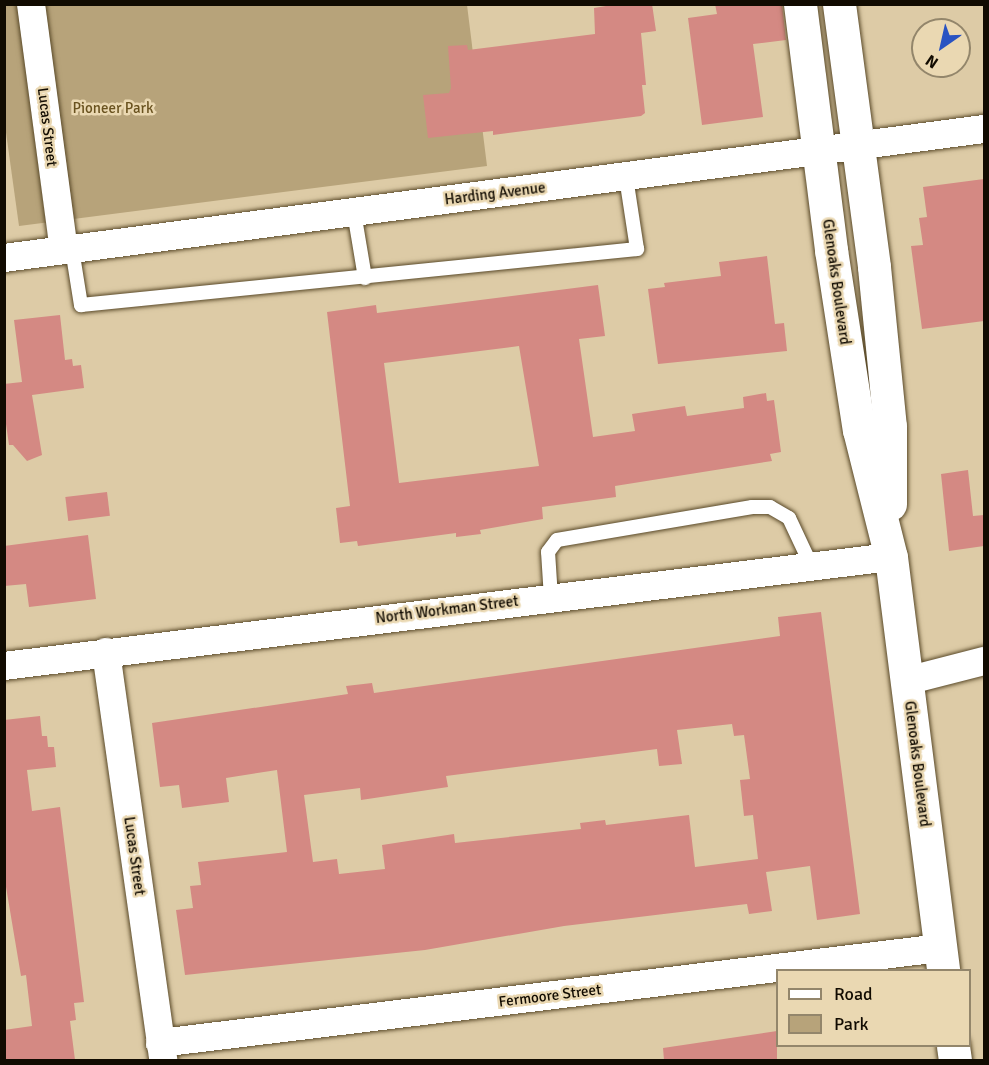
<!DOCTYPE html>
<html>
<head>
<meta charset="utf-8">
<style>
  body { margin:0 }
  #map { position:relative; width:989px; height:1065px; overflow:hidden; background:#ddcba6; font-family:Signika,sans-serif }
  div>[style] { position:absolute }
  .green>* { inset:0; background:#b7a37a }
  .building>* { inset:0; background:#d48983; transform-origin:0 0 }
  .roads { filter:drop-shadow(0 0 2px #5a4a29) drop-shadow(0 0 2px #5a4a29) }
  .lane>* { height:14px; margin:-7px; padding:0 7px; transform-origin:7px; border-radius:7px; background:#fff }
  .street>* { height:28px; margin:-14px; padding:0 14px; transform-origin:14px; border-radius:14px; background:#fff }
  .secondary>* { height:33px; margin:-16.5px; padding:0 16.5px; transform-origin:16.5px; border-radius:16.5px; background:#fff }
  span { translate:-50% -50%; white-space:nowrap; text-align:center; line-height:1.15; -webkit-text-stroke:5px #ead8b2; paint-order:stroke }
  .park-label { font-size:15px; color:#69521f }
  .street-label { font-size:15px; color:#110b01 }
  .frame { position:absolute; inset:0; border:6px solid #110b01; pointer-events:none }
  .legend { position:absolute; left:776px; top:969px; width:195px; height:78px; box-sizing:border-box; background:#ead8b2; border:2px solid #93866b; margin:0; padding:8px 10px; list-style:none; font-size:18px; color:#110b01 }
  .legend li { display:flex; align-items:center; gap:12px; height:30px }
  .legend b { width:30px; border:2px solid #93866b }
  .north { position:absolute; left:911px; top:18px; width:60px; height:60px; box-sizing:border-box; background:#ead8b2; border:2px solid #93866b; border-radius:50%; rotate:214deg; font-size:16px; font-weight:700; line-height:24px; text-align:center; color:#110b01 }
  .north::after { content:''; display:block; margin:auto; width:21px; height:27px; background:#2953c2; clip-path:polygon(50% 0,100% 100%,50% 72%,0 100%) }
</style>
</head>
<body>
<div id="map">
  <div class="green">
    <i style="clip-path:polygon(4px 5px,467px 5px,487px 166px,19px 226px,4px 118px)"></i>
  </div>
  <div class="building">
    <i style="clip-path:polygon(618px 4px,652px 4px,656px 31px,641px 33px,646px 85px,642px 85px,645px 113px,641px 116px,493px 135px,493px 131px,428px 138px,423px 95px,449px 93px,451px 88px,448px 46px,467px 45px,468px 50px,595px 34px,594px 8px)"></i>
    <i style="clip-path:polygon(715px 4px,782px 4px,786px 40px,753px 44px,763px 117px,702px 125px,688px 18px,717px 14px)"></i>
    <i style="clip-path:polygon(984px 179px,984px 321px,922px 329px,911px 246px,923px 245px,919px 218px,927px 217px,923px 187px)"></i>
    <i style="clip-path:polygon(767px 256px,775px 324px,784px 323px,787px 351px,658px 364px,648px 289px,665px 287px,664px 283px,721px 276px,719px 262px)"></i>
    <i style="clip-path:polygon(evenodd,598px 285px,605px 336px,579px 339px,593px 437px,635px 431px,632px 414px,685px 406px,687px 416px,744px 408px,743px 397px,766px 393px,767px 401px,774px 400px,781px 452px,770px 454px,772px 461px,615px 486px,616px 497px,542px 507px,543px 519px,480px 530px,481px 534px,456px 537px,456px 533px,358px 546px,357px 541px,340px 543px,336px 508px,350px 506px,327px 312px,376px 305px,377px 313px,598px 285px,519px 346px,539px 466px,399px 483px,384px 363px,519px 346px)"></i>
    <i style="clip-path:polygon(60px 315px,65px 360px,72px 359px,73px 366px,81px 365px,84px 388px,32px 395px,42px 455px,27px 461px,13px 445px,9px 445px,4px 410px,4px 384px,22px 382px,14px 320px)"></i>
    <i style="clip-path:polygon(968px 470px,973px 516px,984px 515px,984px 546px,949px 551px,941px 474px)"></i>
    <i style="left:107px;top:492px;width:24px;height:42px;rotate:83deg"></i>
    <i style="clip-path:polygon(88px 535px,96px 599px,29px 607px,26px 584px,4px 586px,4px 546px)"></i>
    <i style="clip-path:polygon(evenodd,821px 612px,860px 914px,817px 920px,810px 866px,766px 872px,772px 911px,749px 914px,747px 904px,564px 926px,425px 950px,185px 975px,176px 910px,193px 908px,190px 886px,201px 885px,198px 862px,287px 852px,277px 770px,226px 778px,229px 802px,182px 808px,179px 785px,160px 787px,152px 723px,348px 694px,346px 686px,372px 683px,374px 693px,780px 636px,778px 617px,821px 612px,732px 724px,734px 736px,744px 735px,750px 779px,740px 780px,744px 816px,753px 815px,758px 859px,695px 867px,689px 815px,606px 825px,605px 820px,580px 823px,581px 829px,455px 843px,454px 834px,382px 845px,385px 869px,339px 874px,337px 859px,313px 862px,304px 795px,360px 788px,361px 800px,448px 787px,446px 776px,657px 749px,659px 766px,682px 764px,677px 730px,732px 724px)"></i>
    <i style="clip-path:polygon(40px 716px,42px 736px,47px 736px,48px 747px,54px 747px,56px 767px,27px 770px,32px 811px,60px 807px,84px 1002px,74px 1003px,76px 1020px,70px 1021px,75px 1060px,4px 1060px,4px 1030px,32px 1026px,26px 975px,21px 976px,4px 875px,4px 720px)"></i>
    <i style="clip-path:polygon(777px 1031px,777px 1060px,664px 1060px,663px 1048px)"></i>
  </div>
  <div class="roads">
    <div class="lane">
      <i style="left:354px;top:212px;width:67px;rotate:80.5deg"></i>
      <i style="left:72px;top:249px;width:57px;rotate:80.9deg"></i>
      <i style="left:81px;top:305px;width:559px;rotate:-5.75deg"></i>
      <i style="left:637px;top:249px;width:73px;rotate:-98.7deg"></i>
      <i style="left:551px;top:598px;width:46px;rotate:-93.7deg"></i>
      <i style="left:548px;top:552px;width:15px;rotate:-53deg"></i>
      <i style="left:557px;top:540px;width:198px;rotate:-9.6deg"></i>
      <i style="left:752px;top:507px;width:18px"></i>
      <i style="left:770px;top:507px;width:22px;rotate:30deg"></i>
      <i style="left:789px;top:518px;width:54px;rotate:64.9deg"></i>
    </div>
    <div class="street">
      <i style="left:31px;top:4px;width:248px;rotate:82.4deg"></i>
      <i style="left:4px;top:258px;width:988px;rotate:-7.5deg"></i>
      <i style="left:106px;top:652px;width:412px;rotate:82deg"></i>
      <i style="left:4px;top:666px;width:894px;rotate:-7.01deg"></i>
      <i style="left:906px;top:681px;width:81px;rotate:-14.4deg"></i>
      <i style="left:160px;top:1043px;width:786px;rotate:-6.94deg"></i>
    </div>
    <div class="secondary">
      <i style="left:800px;top:4px;width:248px;rotate:82.8deg"></i>
      <i style="left:831px;top:250px;width:182px;rotate:81.2deg"></i>
      <i style="left:859px;top:430px;width:131px;rotate:75.9deg"></i>
      <i style="left:891px;top:557px;width:416px;rotate:82.8deg"></i>
      <i style="left:839px;top:4px;width:265px;rotate:82.4deg"></i>
      <i style="left:874px;top:267px;width:160px;rotate:84.3deg"></i>
      <i style="left:890px;top:426px;width:78px;rotate:90deg"></i>
      <i style="left:953px;top:1046px;width:14px;rotate:82deg"></i>
    </div>
  </div>
  <div class="park-label">
    <span style="left:113px;top:109px">Pioneer Park</span>
  </div>
  <div class="street-label">
    <span style="left:47px;top:127px;rotate:83deg">Lucas Street</span>
    <span style="left:495px;top:194px;rotate:-7deg">Harding Avenue</span>
    <span style="left:836px;top:282px;rotate:82deg">Glenoaks Boulevard</span>
    <span style="left:447px;top:610px;rotate:-7deg">North Workman Street</span>
    <span style="left:917px;top:764px;rotate:83deg">Glenoaks Boulevard</span>
    <span style="left:134px;top:856px;rotate:82deg">Lucas Street</span>
    <span style="left:550px;top:996px;rotate:-7deg">Fermoore Street</span>
  </div>
  <div class="frame"></div>
  <ul class="legend">
  <li><b style="height:8px;background:#fff"></b>Road</li>
  <li><b style="height:16px;background:#b7a37a"></b>Park</li>
  </ul>
  <div class="north">N</div>
</div>
</body>
</html>
